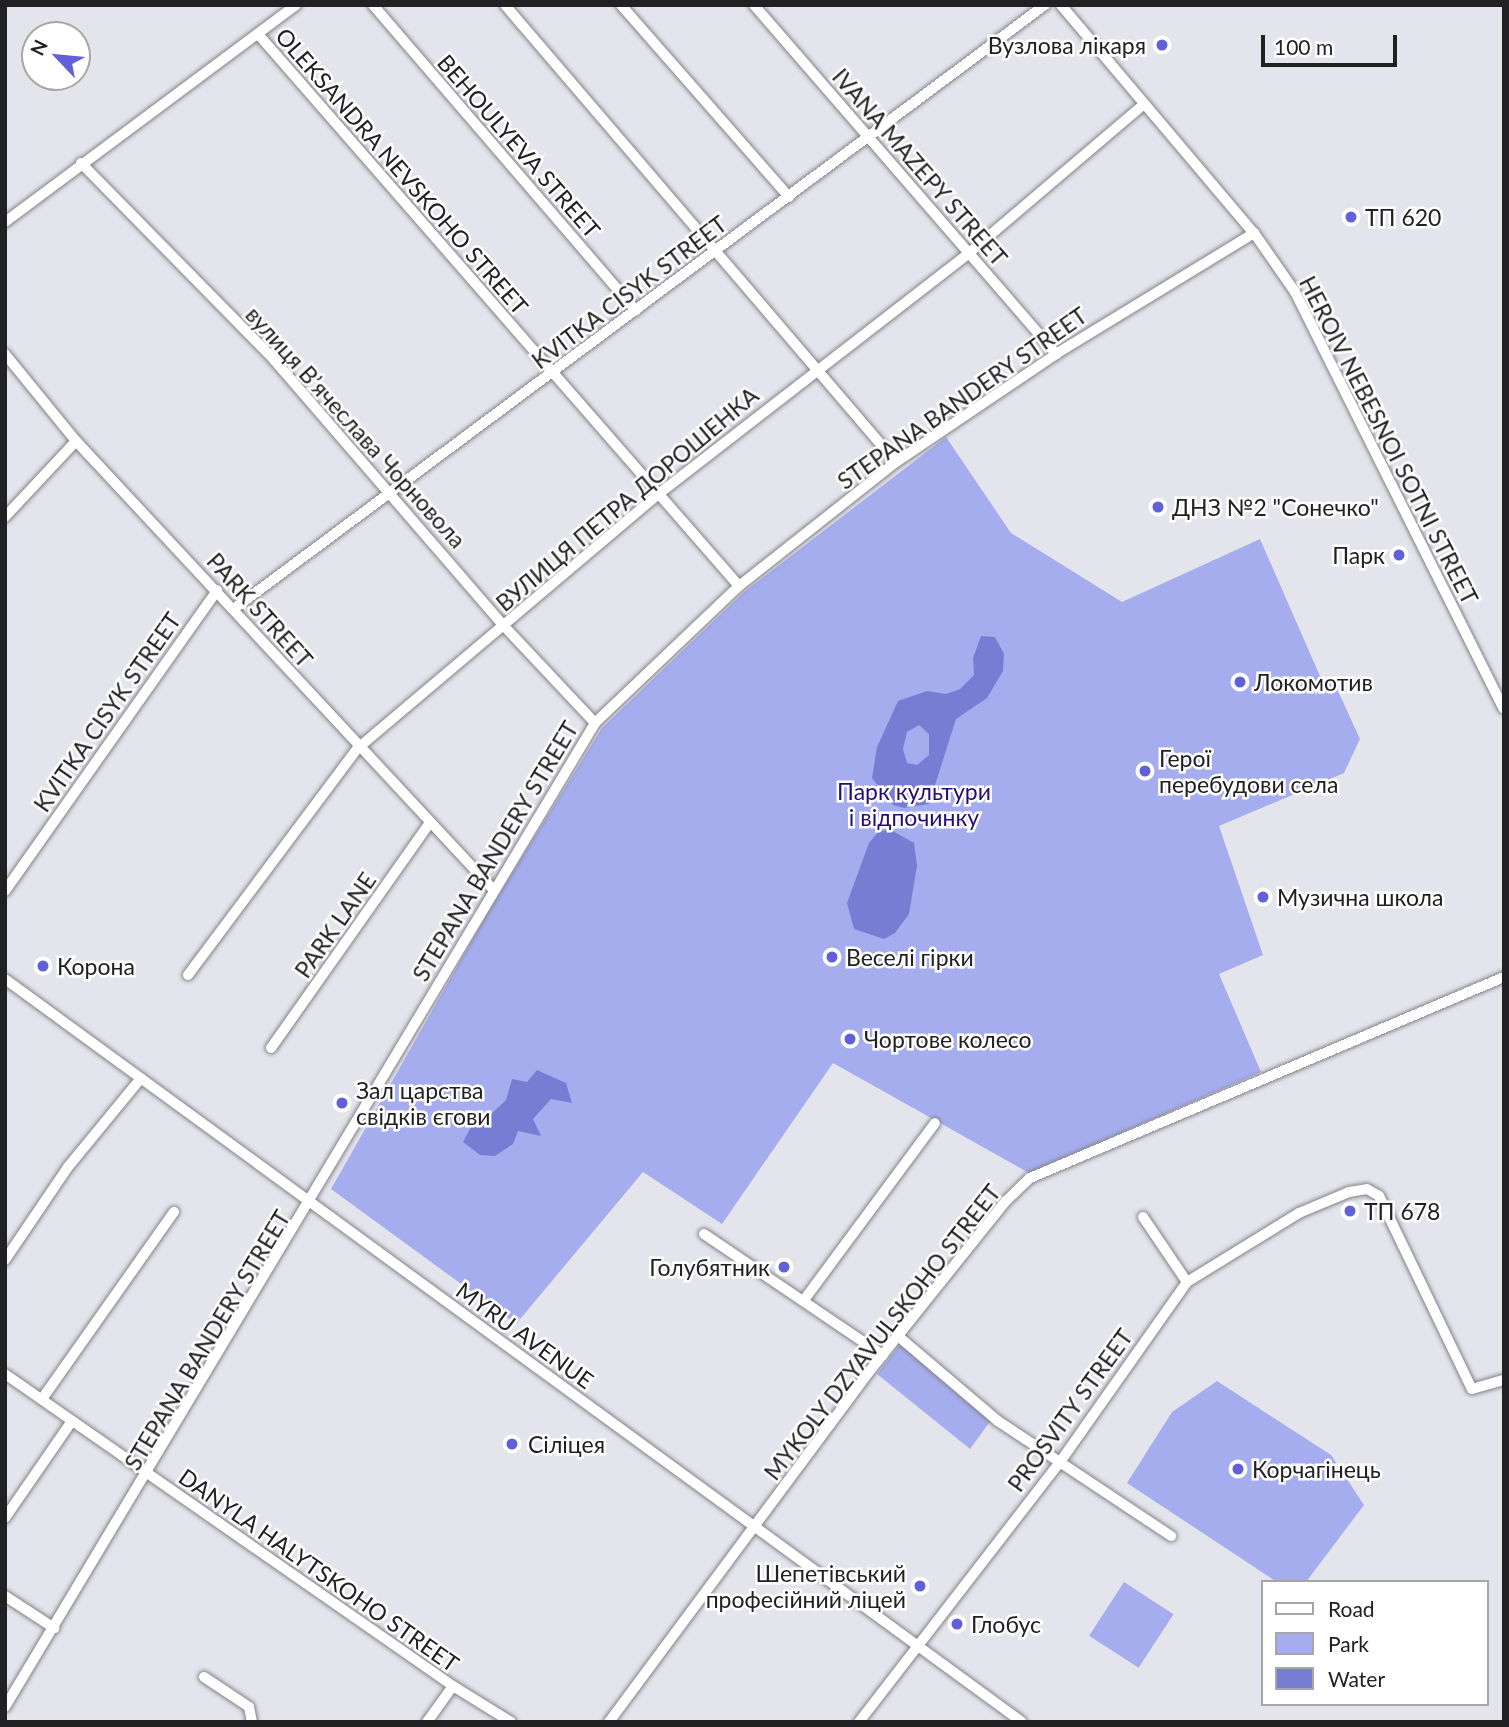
<!DOCTYPE html>
<html>
<head>
<meta charset="utf-8">
<style>
  body { margin:0 }
  #map { position:relative; width:1509px; height:1727px; overflow:hidden; background:#e4e5ec; font-family:Lato,sans-serif }
  div>[style] { position:absolute }
  .green>* { inset:0; background:#a6adee; transform-origin:0 0 }
  .water>* { inset:0; background:#787dd4 }
  .roads { filter:drop-shadow(0 0 2px #828389) drop-shadow(0 0 2px #828389) }
  .minor>* { height:10px; margin:-5px; padding:0 5px; transform-origin:5px; border-radius:5px; background:#fff }
  .dots>* { width:19px; height:19px; translate:-50% -50%; box-sizing:border-box; border:4px solid #fff; border-radius:50% }
  span { translate:-50% -50%; white-space:nowrap; text-align:center; line-height:1.15; -webkit-text-stroke:5px #fff; paint-order:stroke }
  .poi-label { font-size:23px; color:#212123 }
  .right { translate:-100% -50%; text-align:right }
  .left { translate:0 -50%; text-align:left }
  .street-label { font-size:23px; color:#212123 }
  .park-label { font-size:23px; color:#230d77 }
  .frame { position:absolute; inset:0; border:7px solid #212123; pointer-events:none }
  .legend { position:absolute; left:1261px; top:1580px; width:228px; height:126px; box-sizing:border-box; background:#fff; border:2px solid #a6a6a7; margin:0; padding:9px 12px; list-style:none; font-size:21px; color:#212123 }
  .legend li { display:flex; align-items:center; gap:14px; height:35px }
  .legend b { width:35px; border:2px solid #a6a6a7 }
  .north { position:absolute; left:21px; top:21px; width:70px; height:70px; box-sizing:border-box; background:#fff; border:2px solid #a6a6a7; border-radius:50%; rotate:296deg; font-size:19px; font-weight:700; line-height:28px; text-align:center; color:#212123 }
  .north::after { content:''; display:block; margin:auto; width:24px; height:32px; background:#6160d8; clip-path:polygon(50% 0,100% 100%,50% 72%,0 100%) }
  .scale { position:absolute; left:1261px; top:35px; width:136px; height:32px; box-sizing:border-box; border:4px solid #212123; border-top:0; padding-left:9px; font-size:21px; line-height:24px; white-space:nowrap; color:#212123; -webkit-text-stroke:5px #fff; paint-order:stroke }
</style>
</head>
<body>
<div id="map">
  <div class="green">
    <i style="clip-path:polygon(946px 437px,1011px 533px,1122px 602px,1260px 539px,1323px 683px,1333px 680px,1360px 739px,1344px 773px,1219px 826px,1263px 955px,1219px 974px,1261px 1072px,1029px 1173px,833px 1063px,722px 1224px,643px 1172px,516px 1324px,331px 1189px,487px 914px,602px 728px,744px 592px)"></i>
    <i style="clip-path:polygon(899px 1346px,906px 1346px,992px 1419px,970px 1449px,877px 1374px)"></i>
    <i style="clip-path:polygon(1217px 1381px,1331px 1455px,1364px 1505px,1306px 1582px,1277px 1582px,1127px 1483px,1172px 1412px)"></i>
    <i style="left:1124px;top:1582px;width:59px;height:64px;rotate:33deg"></i>
  </div>
  <div class="water">
    <i style="clip-path:polygon(evenodd,981px 636px,995px 637px,1004px 654px,1003px 671px,987px 698px,956px 719px,929px 804px,904px 808px,893px 805px,872px 778px,877px 747px,898px 701px,927px 691px,946px 694px,960px 689px,974px 675px,973px 658px,981px 636px,919px 725px,929px 734px,929px 755px,917px 765px,907px 763px,903px 749px,907px 732px,919px 725px)"></i>
    <i style="clip-path:polygon(891px 830px,914px 843px,917px 866px,909px 914px,895px 933px,884px 939px,854px 929px,847px 903px,869px 843px,879px 831px)"></i>
    <i style="clip-path:polygon(537px 1070px,566px 1083px,572px 1103px,551px 1099px,533px 1119px,541px 1136px,518px 1131px,513px 1144px,495px 1156px,480px 1155px,463px 1142px,472px 1125px,485px 1120px,506px 1100px,512px 1079px,527px 1082px)"></i>
  </div>
  <div class="roads">
    <div class="minor">
      <i style="left:373px;top:5px;width:403px;rotate:49.3deg"></i>
      <i style="left:505px;top:5px;width:601px;rotate:49.45deg"></i>
      <i style="left:621px;top:5px;width:255px;rotate:48.8deg"></i>
      <i style="left:754px;top:5px;width:462px;rotate:49.1deg"></i>
      <i style="left:1061px;top:5px;width:299px;rotate:49.8deg"></i>
      <i style="left:1254px;top:233px;width:72px;rotate:55.2deg"></i>
      <i style="left:1295px;top:292px;width:466px;rotate:63.4deg"></i>
      <i style="left:258px;top:34px;width:732px;rotate:48.93deg"></i>
      <i style="left:81px;top:163px;width:268px;rotate:45.5deg"></i>
      <i style="left:269px;top:354px;width:359px;rotate:49.2deg"></i>
      <i style="left:504px;top:626px;width:133px;rotate:46.8deg"></i>
      <i style="left:5px;top:222px;width:363px;rotate:-36.7deg"></i>
      <i style="left:5px;top:354px;width:112px;rotate:50.8deg"></i>
      <i style="left:76px;top:441px;width:611px;rotate:47.06deg"></i>
      <i style="left:5px;top:517px;width:104px;rotate:-46.9deg"></i>
      <i style="left:235px;top:608px;width:1010px;rotate:-36.67deg"></i>
      <i style="left:5px;top:891px;width:368px;rotate:-54.8deg"></i>
      <i style="left:188px;top:975px;width:284px;rotate:-53.2deg"></i>
      <i style="left:358px;top:748px;width:390px;rotate:-40.2deg"></i>
      <i style="left:656px;top:496px;width:396px;rotate:-37.8deg"></i>
      <i style="left:969px;top:253px;width:230px;rotate:-40.4deg"></i>
      <i style="left:5px;top:979px;width:1259px;rotate:36.15deg"></i>
      <i style="left:271px;top:1048px;width:276px;rotate:-54.8deg"></i>
      <i style="left:1143px;top:1217px;width:78px;rotate:55.9deg"></i>
      <i style="left:704px;top:1234px;width:216px;rotate:34.1deg"></i>
      <i style="left:5px;top:1260px;width:112px;rotate:-55.9deg"></i>
      <i style="left:68px;top:1167px;width:115px;rotate:-50.6deg"></i>
      <i style="left:804px;top:1300px;width:220px;rotate:-53.5deg"></i>
      <i style="left:898px;top:1336px;width:131px;rotate:40.4deg"></i>
      <i style="left:998px;top:1421px;width:208px;rotate:33.6deg"></i>
      <i style="left:5px;top:1374px;width:546px;rotate:34.85deg"></i>
      <i style="left:453px;top:1686px;width:68px;rotate:31.8deg"></i>
      <i style="left:42px;top:1399px;width:229px;rotate:-54.8deg"></i>
      <i style="left:5px;top:1518px;width:118px;rotate:-55.4deg"></i>
      <i style="left:5px;top:1596px;width:59px;rotate:33.1deg"></i>
      <i style="left:204px;top:1677px;width:54px;rotate:33.7deg"></i>
      <i style="left:249px;top:1707px;width:15px;rotate:79deg"></i>
      <i style="left:5px;top:1707px;width:1147px;rotate:-59.05deg"></i>
      <i style="left:595px;top:723px;width:199px;rotate:-43.6deg"></i>
      <i style="left:739px;top:586px;width:200px;rotate:-38.3deg"></i>
      <i style="left:896px;top:462px;width:193px;rotate:-34deg"></i>
      <i style="left:1056px;top:354px;width:232px;rotate:-31.4deg"></i>
      <i style="left:427px;top:1722px;width:44px;rotate:-54.2deg"></i>
      <i style="left:609px;top:1722px;width:435px;rotate:-53.4deg"></i>
      <i style="left:868px;top:1373px;width:221px;rotate:-51.3deg"></i>
      <i style="left:1006px;top:1201px;width:33px;rotate:-44deg"></i>
      <i style="left:1030px;top:1178px;width:515px;rotate:-22.98deg"></i>
      <i style="left:859px;top:1722px;width:329px;rotate:-52.3deg"></i>
      <i style="left:1060px;top:1462px;width:220px;rotate:-54.8deg"></i>
      <i style="left:1187px;top:1282px;width:132px;rotate:-31.6deg"></i>
      <i style="left:1299px;top:1213px;width:54px;rotate:-22.8deg"></i>
      <i style="left:1349px;top:1192px;width:18px;rotate:-9deg"></i>
      <i style="left:1367px;top:1189px;width:14px;rotate:30deg"></i>
      <i style="left:1379px;top:1196px;width:214px;rotate:64.3deg"></i>
      <i style="left:1472px;top:1389px;width:33px;rotate:-16deg"></i>
    </div>
  </div>
  <div class="dots">
    <i style="left:1162px;top:45px;background:#6160d8"></i>
    <i style="left:1351px;top:217px;background:#6160d8"></i>
    <i style="left:1158px;top:507px;background:#6160d8"></i>
    <i style="left:1399px;top:555px;background:#6160d8"></i>
    <i style="left:1240px;top:682px;background:#6160d8"></i>
    <i style="left:1145px;top:771px;background:#6160d8"></i>
    <i style="left:1263px;top:897px;background:#6160d8"></i>
    <i style="left:832px;top:957px;background:#6160d8"></i>
    <i style="left:43px;top:966px;background:#6160d8"></i>
    <i style="left:850px;top:1039px;background:#6160d8"></i>
    <i style="left:342px;top:1103px;background:#6160d8"></i>
    <i style="left:1350px;top:1211px;background:#6160d8"></i>
    <i style="left:784px;top:1267px;background:#6160d8"></i>
    <i style="left:512px;top:1444px;background:#6160d8"></i>
    <i style="left:1238px;top:1469px;background:#6160d8"></i>
    <i style="left:920px;top:1586px;background:#6160d8"></i>
    <i style="left:957px;top:1624px;background:#6160d8"></i>
  </div>
  <div class="poi-label">
    <span class="right" style="left:1146px;top:45px">Вузлова лікаря</span>
    <span class="left" style="left:1365px;top:217px">ТП 620</span>
    <span class="left" style="left:1172px;top:507px">ДНЗ №2 "Сонечко"</span>
    <span class="right" style="left:1385px;top:555px">Парк</span>
    <span class="left" style="left:1254px;top:682px">Локомотив</span>
    <span class="left" style="left:1159px;top:771px">Герої<br>перебудови села</span>
    <span class="left" style="left:1277px;top:897px">Музична школа</span>
    <span class="left" style="left:846px;top:957px">Веселі гірки</span>
    <span class="left" style="left:57px;top:966px">Корона</span>
    <span class="left" style="left:864px;top:1039px">Чортове колесо</span>
    <span class="left" style="left:356px;top:1103px">Зал царства<br>свідків єгови</span>
    <span class="left" style="left:1364px;top:1211px">ТП 678</span>
    <span class="right" style="left:770px;top:1267px">Голубятник</span>
    <span class="left" style="left:528px;top:1444px">Сіліцея</span>
    <span class="left" style="left:1252px;top:1469px">Корчагінець</span>
    <span class="right" style="left:906px;top:1586px">Шепетівський<br>професійний ліцей</span>
    <span class="left" style="left:971px;top:1624px">Глобус</span>
  </div>
  <div class="street-label">
    <span style="left:519px;top:146px;rotate:49deg">BEHOULYEVA STREET</span>
    <span style="left:920px;top:167px;rotate:49deg">IVANA MAZEPY STREET</span>
    <span style="left:402px;top:171px;rotate:49deg">OLEKSANDRA NEVSKOHO STREET</span>
    <span style="left:629px;top:292px;rotate:-37deg">KVITKA CISYK STREET</span>
    <span style="left:962px;top:398px;rotate:-35deg">STEPANA BANDERY STREET</span>
    <span style="left:356px;top:427px;rotate:48deg">вулиця Вʼячеслава Чорновола</span>
    <span style="left:1389px;top:440px;rotate:63deg">HEROIV NEBESNOI SOTNI STREET</span>
    <span style="left:627px;top:499px;rotate:-40deg">ВУЛИЦЯ ПЕТРА ДОРОШЕНКА</span>
    <span style="left:260px;top:610px;rotate:48deg">PARK STREET</span>
    <span style="left:107px;top:712px;rotate:-55deg">KVITKA CISYK STREET</span>
    <span style="left:495px;top:851px;rotate:-59deg">STEPANA BANDERY STREET</span>
    <span style="left:335px;top:925px;rotate:-55deg">PARK LANE</span>
    <span style="left:882px;top:1332px;rotate:-52deg">MYKOLY DZYAVULSKOHO STREET</span>
    <span style="left:525px;top:1335px;rotate:36deg">MYRU AVENUE</span>
    <span style="left:207px;top:1340px;rotate:-59deg">STEPANA BANDERY STREET</span>
    <span style="left:1070px;top:1410px;rotate:-54deg">PROSVITY STREET</span>
    <span style="left:319px;top:1570px;rotate:35deg">DANYLA HALYTSKOHO STREET</span>
  </div>
  <div class="park-label">
    <span style="left:914px;top:804px">Парк культури<br>і відпочинку</span>
  </div>
  <div class="frame"></div>
  <ul class="legend">
  <li><b style="height:9px;background:#fff"></b>Road</li>
  <li><b style="height:19px;background:#a6adee"></b>Park</li>
  <li><b style="height:19px;background:#787dd4"></b>Water</li>
  </ul>
  <div class="north">N</div>
  <div class="scale">100 m</div>
</div>
</body>
</html>
